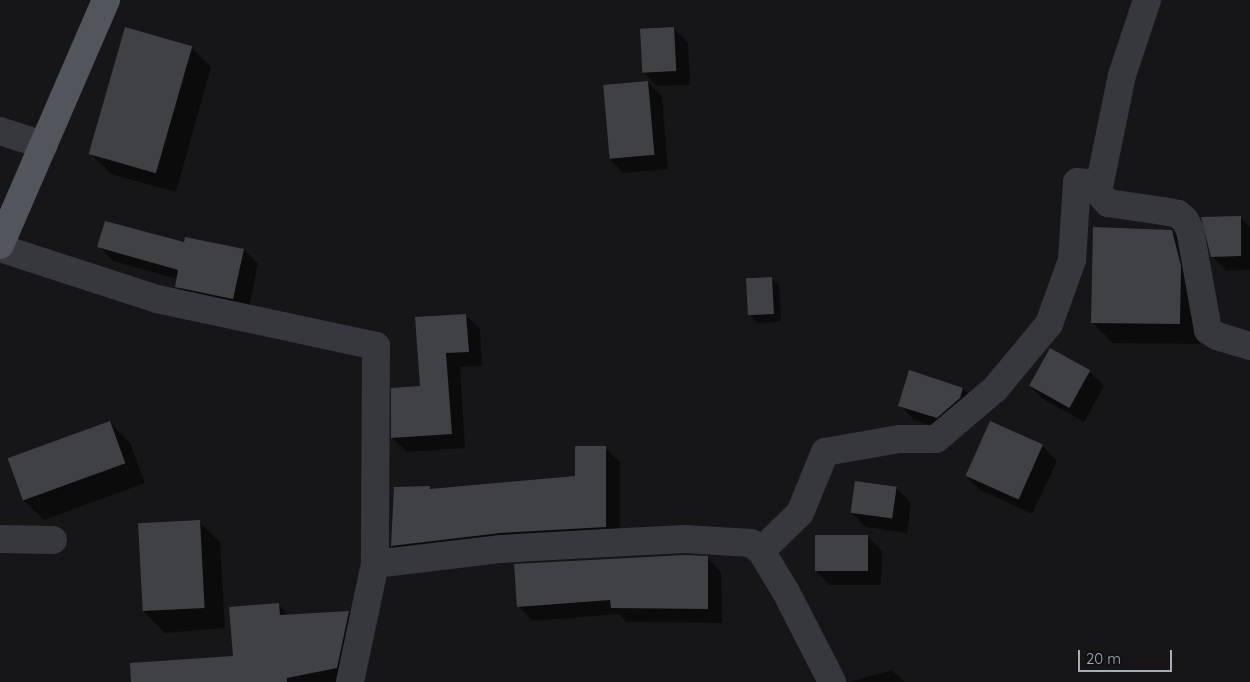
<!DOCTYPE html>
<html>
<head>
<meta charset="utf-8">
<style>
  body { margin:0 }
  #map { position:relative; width:1250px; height:682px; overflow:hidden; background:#161618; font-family:Quicksand,sans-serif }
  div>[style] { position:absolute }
  .shadow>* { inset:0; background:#0007 }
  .building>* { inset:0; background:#404145; transform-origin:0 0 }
  .minor>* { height:28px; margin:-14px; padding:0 14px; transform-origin:14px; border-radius:14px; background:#37383d }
  .major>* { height:28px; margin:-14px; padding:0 14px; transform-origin:14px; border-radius:14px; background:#53555c }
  span { translate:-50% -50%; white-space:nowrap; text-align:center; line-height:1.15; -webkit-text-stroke:4.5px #111113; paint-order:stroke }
  .scale { position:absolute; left:1078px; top:650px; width:94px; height:22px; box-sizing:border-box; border:2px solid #a8adb8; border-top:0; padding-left:6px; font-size:15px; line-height:18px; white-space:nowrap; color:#a8adb8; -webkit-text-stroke:4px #111113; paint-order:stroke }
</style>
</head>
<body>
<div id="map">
  <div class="shadow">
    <i style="clip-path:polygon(674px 29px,688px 43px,690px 85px,657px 86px,643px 72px)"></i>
    <i style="clip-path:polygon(191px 47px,211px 67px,176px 192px,111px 174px,91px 154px)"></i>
    <i style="clip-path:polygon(648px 82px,662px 97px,668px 169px,623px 173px,609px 158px)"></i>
    <i style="clip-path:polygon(1240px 217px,1250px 227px,1250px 270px,1226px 271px,1212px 256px)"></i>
    <i style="clip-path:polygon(1172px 231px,1192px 252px,1201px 287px,1200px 344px,1113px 343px,1093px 323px)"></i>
    <i style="clip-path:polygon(185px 244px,244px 250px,258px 264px,248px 313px,190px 301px,176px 286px,177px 279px,113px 261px,99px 246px)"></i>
    <i style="clip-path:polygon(771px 278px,779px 285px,781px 321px,757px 323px,750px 315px)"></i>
    <i style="clip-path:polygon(466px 315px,480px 329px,482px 366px,460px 367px,465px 448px,407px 452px,392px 437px)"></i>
    <i style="clip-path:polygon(1050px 349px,1089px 371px,1104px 386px,1084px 422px,1043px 399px,1029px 385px)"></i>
    <i style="clip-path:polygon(910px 372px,963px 389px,977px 403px,951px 432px,914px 420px,900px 405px)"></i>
    <i style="clip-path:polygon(110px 422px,130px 443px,145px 483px,44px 520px,23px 500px,8px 459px)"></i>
    <i style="clip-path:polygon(991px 423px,1043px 446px,1057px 461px,1032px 514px,980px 490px,966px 476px)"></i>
    <i style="clip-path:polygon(605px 447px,620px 462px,620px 541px,406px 560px,392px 546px,395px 488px,430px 487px,433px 490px,576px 477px)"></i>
    <i style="clip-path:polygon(896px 488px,911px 503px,907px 533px,866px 527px,852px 513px)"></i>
    <i style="clip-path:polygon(199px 522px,220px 542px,225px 628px,165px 633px,144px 612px)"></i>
    <i style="clip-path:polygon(867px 536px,882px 551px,881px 585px,830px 585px,815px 570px)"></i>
    <i style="clip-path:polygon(707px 557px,721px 572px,722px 623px,626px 622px,619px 614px,533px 621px,518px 606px)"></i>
    <i style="clip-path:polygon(279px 605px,290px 616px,349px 612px,363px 626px,350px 682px,168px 682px,234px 657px)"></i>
    <i style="clip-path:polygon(892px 670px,904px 682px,849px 682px)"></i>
  </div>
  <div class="building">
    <i style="left:125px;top:27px;width:70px;height:132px;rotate:16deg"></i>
    <i style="left:674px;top:27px;width:44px;height:34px;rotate:87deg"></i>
    <i style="left:648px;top:81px;width:74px;height:45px;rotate:85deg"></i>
    <i style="clip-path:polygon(1241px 216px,1241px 256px,1211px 257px,1201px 217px)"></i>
    <i style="clip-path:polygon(105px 221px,184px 242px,185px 237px,244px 249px,233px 299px,175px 287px,178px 270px,97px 247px)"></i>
    <i style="clip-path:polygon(1093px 227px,1172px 230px,1181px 266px,1180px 324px,1091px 323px)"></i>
    <i style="left:772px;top:277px;width:37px;height:26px;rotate:87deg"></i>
    <i style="clip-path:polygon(466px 314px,469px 352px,446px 353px,452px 434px,391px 438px,391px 388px,420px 386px,415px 317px)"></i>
    <i style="left:1050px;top:348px;width:46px;height:43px;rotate:29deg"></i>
    <i style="clip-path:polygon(909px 370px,963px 388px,960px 398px,937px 418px,898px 406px)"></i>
    <i style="left:110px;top:421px;width:45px;height:109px;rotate:70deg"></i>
    <i style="left:990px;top:421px;width:58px;height:60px;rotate:24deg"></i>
    <i style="clip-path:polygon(575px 446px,606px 446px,606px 527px,500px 533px,391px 546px,394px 487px,430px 486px,430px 489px,575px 476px)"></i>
    <i style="left:855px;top:481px;width:42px;height:32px;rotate:8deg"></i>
    <i style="left:200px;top:520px;width:88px;height:62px;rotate:87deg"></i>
    <i style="left:815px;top:535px;width:53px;height:36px"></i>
    <i style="clip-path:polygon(685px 555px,708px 556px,708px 609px,611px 608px,610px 600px,517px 607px,514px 564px)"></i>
    <i style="clip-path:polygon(279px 603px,280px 615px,349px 611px,337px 668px,287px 678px,287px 682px,131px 682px,130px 663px,233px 656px,229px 607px)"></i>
  </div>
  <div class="minor">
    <i style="left:1147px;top:0;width:79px;rotate:108.4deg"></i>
    <i style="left:1122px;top:75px;width:119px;rotate:101.6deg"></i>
    <i style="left:1098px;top:192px;width:15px;rotate:48deg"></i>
    <i style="left:1108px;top:203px;width:56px;rotate:8.3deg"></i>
    <i style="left:1163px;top:211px;width:15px;rotate:11deg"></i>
    <i style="left:1178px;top:214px;width:9px;rotate:41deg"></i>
    <i style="left:1185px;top:220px;width:11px;rotate:63deg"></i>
    <i style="left:1190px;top:230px;width:102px;rotate:79.8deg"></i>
    <i style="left:1208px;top:330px;width:11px;rotate:34deg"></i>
    <i style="left:1217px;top:336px;width:34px;rotate:17deg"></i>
    <i style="left:0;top:131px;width:46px;rotate:17.7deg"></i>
    <i style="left:0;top:248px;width:165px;rotate:18deg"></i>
    <i style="left:157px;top:299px;width:224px;rotate:12.1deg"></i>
    <i style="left:376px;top:346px;width:218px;rotate:90.3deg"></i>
    <i style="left:375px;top:564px;width:121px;rotate:102deg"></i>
    <i style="left:0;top:539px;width:53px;rotate:1.1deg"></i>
    <i style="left:761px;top:551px;width:54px;rotate:-44.3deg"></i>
    <i style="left:800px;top:513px;width:66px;rotate:-67.7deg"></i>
    <i style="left:825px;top:452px;width:75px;rotate:-10deg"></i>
    <i style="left:899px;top:439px;width:37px"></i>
    <i style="left:936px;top:439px;width:77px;rotate:-40.3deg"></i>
    <i style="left:995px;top:389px;width:85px;rotate:-50.3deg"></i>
    <i style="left:1049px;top:324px;width:68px;rotate:-70.2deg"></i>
    <i style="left:1072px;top:260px;width:78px;rotate:-86.3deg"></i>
    <i style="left:1077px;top:182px;width:22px;rotate:5deg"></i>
    <i style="left:375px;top:564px;width:127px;rotate:-6.8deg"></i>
    <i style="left:501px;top:549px;width:105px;rotate:-3.3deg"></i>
    <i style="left:606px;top:543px;width:79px;rotate:-2.9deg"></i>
    <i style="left:685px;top:539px;width:66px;rotate:3.5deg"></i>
    <i style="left:751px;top:543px;width:13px;rotate:39deg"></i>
    <i style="left:761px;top:551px;width:48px;rotate:58.6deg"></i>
    <i style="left:786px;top:592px;width:101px;rotate:62.9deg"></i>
  </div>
  <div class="major">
    <i style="left:0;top:245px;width:267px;rotate:-66.6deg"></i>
  </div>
  <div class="scale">20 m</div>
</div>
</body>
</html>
